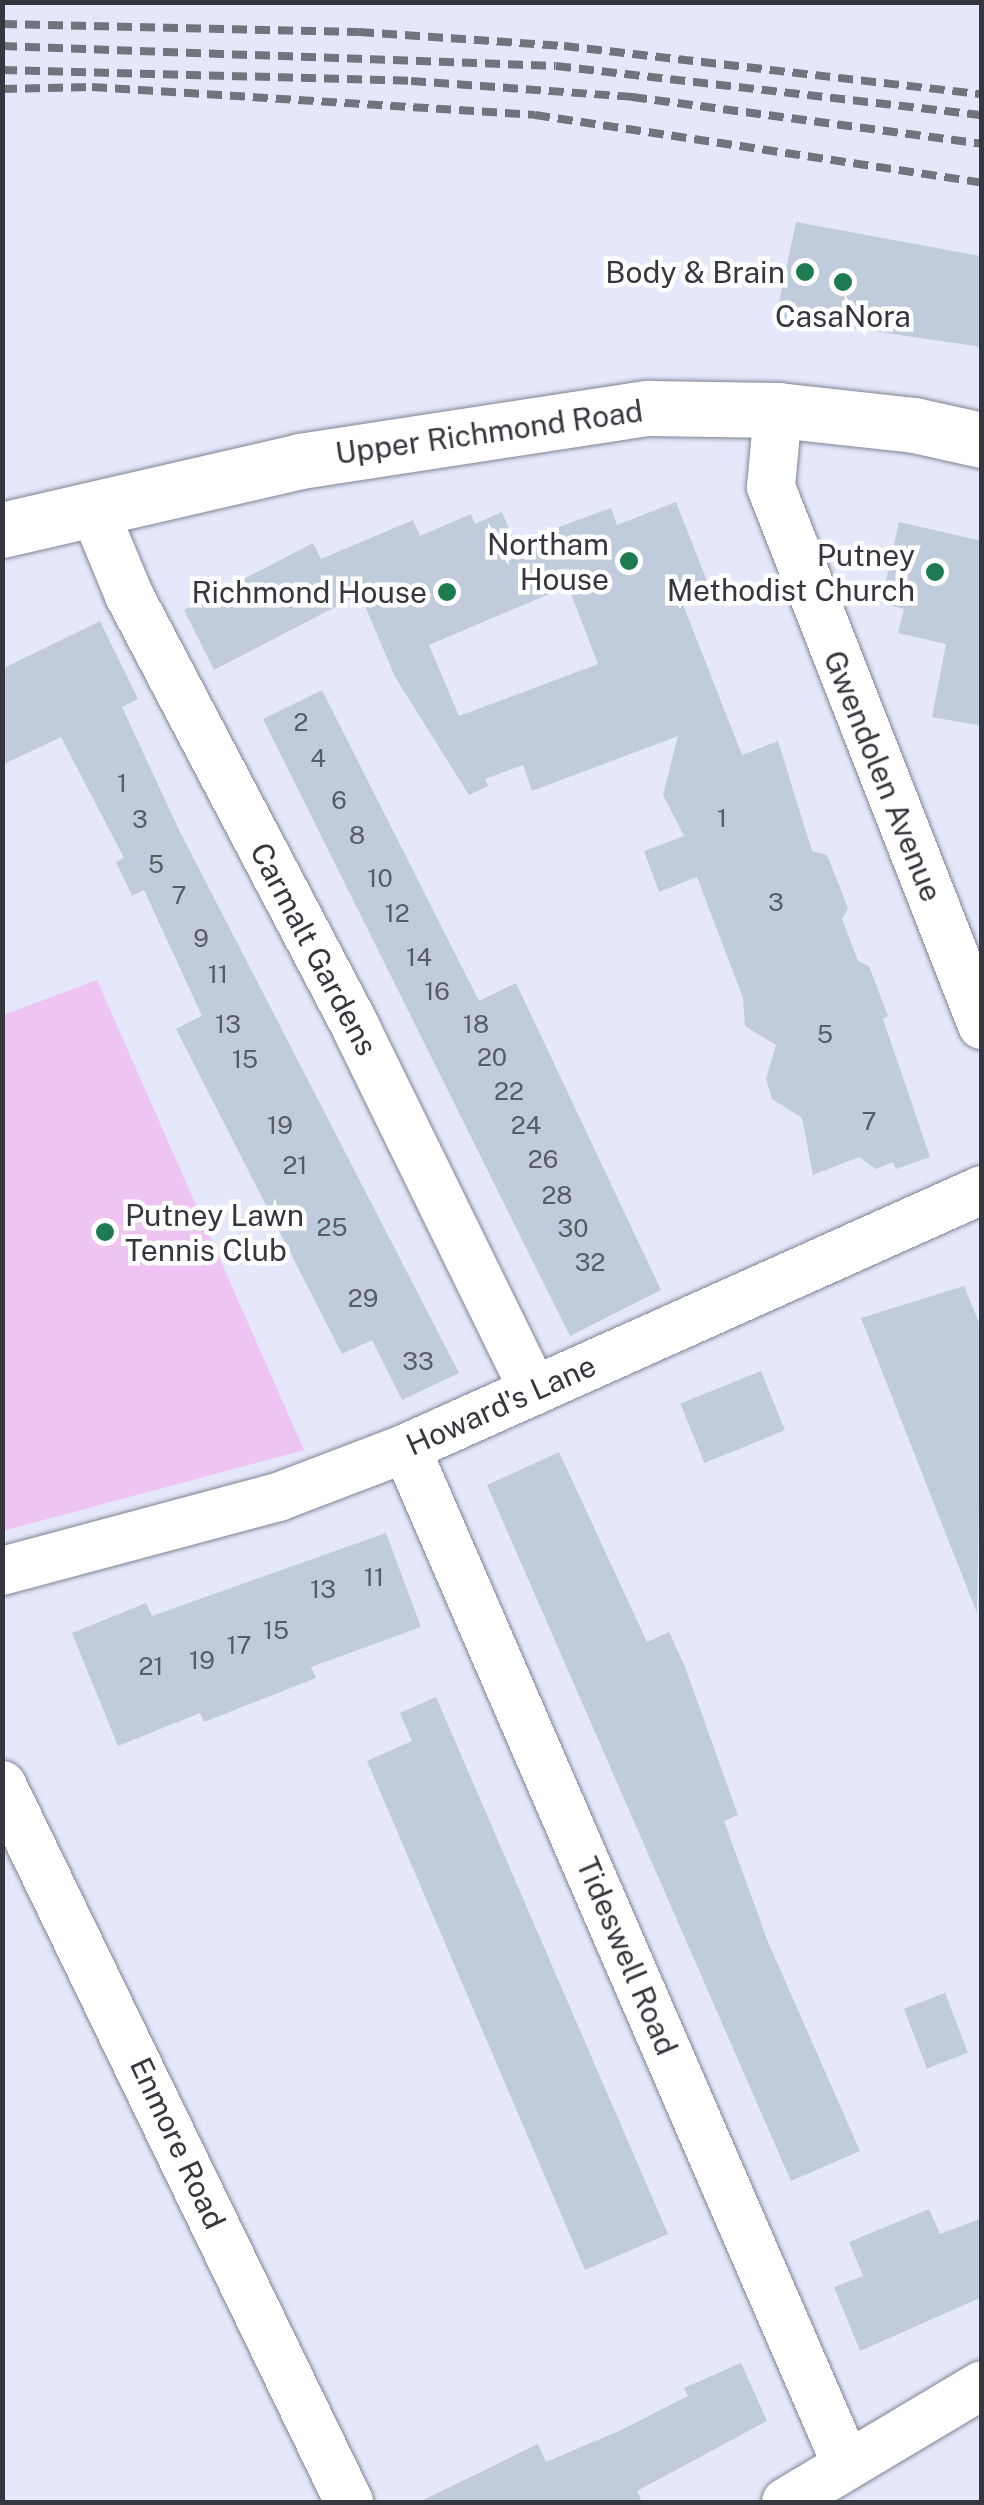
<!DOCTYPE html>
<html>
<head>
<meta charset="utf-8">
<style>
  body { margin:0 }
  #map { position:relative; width:984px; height:2505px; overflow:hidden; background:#e4e8fa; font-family:"Public Sans",sans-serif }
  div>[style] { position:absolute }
  .green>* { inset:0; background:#eec5f2 }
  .building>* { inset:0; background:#c0ccdb; transform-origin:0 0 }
  .roads { filter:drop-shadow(0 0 2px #7f8393) drop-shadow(0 0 2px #7f8393) }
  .minor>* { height:48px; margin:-24px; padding:0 24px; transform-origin:24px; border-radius:24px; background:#fff }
  .highway>* { height:55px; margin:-27.5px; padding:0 27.5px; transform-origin:27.5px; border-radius:27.5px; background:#fff }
  .rail>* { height:8px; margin-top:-4px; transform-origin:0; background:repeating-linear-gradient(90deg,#71737d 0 15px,transparent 0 23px) }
  .dots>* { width:28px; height:28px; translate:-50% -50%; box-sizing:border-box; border:5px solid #fff; border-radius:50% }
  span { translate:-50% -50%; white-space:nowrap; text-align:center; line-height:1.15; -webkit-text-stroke:9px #fff; paint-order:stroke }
  .number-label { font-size:25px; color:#585c65 }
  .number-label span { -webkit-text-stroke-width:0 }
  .poi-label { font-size:30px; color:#36373e }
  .right { translate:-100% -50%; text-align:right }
  .left { translate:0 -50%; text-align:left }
  .street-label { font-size:30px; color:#36373e }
  .frame { position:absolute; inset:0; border:5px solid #36373e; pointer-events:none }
</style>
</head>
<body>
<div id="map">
  <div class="green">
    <i style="clip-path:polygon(97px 980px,304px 1450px,3px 1531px,3px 1015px)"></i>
  </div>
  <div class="building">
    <i style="clip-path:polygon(796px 222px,980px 256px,982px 347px,776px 317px)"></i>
    <i style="clip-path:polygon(evenodd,676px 502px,711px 591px,682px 602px,742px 755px,778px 741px,812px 851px,827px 855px,848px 908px,842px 919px,858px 961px,869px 966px,888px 1016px,883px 1019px,930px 1157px,896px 1169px,893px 1162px,876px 1169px,859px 1157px,813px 1175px,802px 1118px,772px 1099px,766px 1079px,776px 1045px,745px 1026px,743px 998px,697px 877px,659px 892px,644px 851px,684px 836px,663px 795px,678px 736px,532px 791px,523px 765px,485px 779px,488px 786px,469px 795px,395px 677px,360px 594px,214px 670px,184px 610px,313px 543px,321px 559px,413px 520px,420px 536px,471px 514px,475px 524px,502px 512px,515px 543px,611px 508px,617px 525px,676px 502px,568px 586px,598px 664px,459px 716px,429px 645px,568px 586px)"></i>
    <i style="clip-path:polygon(899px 522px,982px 541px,982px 726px,932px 717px,946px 644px,898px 633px,904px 609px,881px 603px)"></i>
    <i style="clip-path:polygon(100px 621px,138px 699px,122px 707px,180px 832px,459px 1373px,402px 1400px,372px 1340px,342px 1354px,176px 1029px,202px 1016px,144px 890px,132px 896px,116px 862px,124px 858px,61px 737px,2px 765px,2px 669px)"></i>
    <i style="clip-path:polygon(322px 690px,479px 1001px,516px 983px,661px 1290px,570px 1336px,263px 719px)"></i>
    <i style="clip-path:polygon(964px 1286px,982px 1330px,977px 1613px,861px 1318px)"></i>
    <i style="left:761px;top:1371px;width:64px;height:87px;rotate:68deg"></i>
    <i style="clip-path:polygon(559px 1452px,647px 1642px,669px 1632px,685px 1667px,738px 1815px,724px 1821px,768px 1942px,860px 2151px,791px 2181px,487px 1485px)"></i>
    <i style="clip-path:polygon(386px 1533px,421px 1627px,311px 1667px,316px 1678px,278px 1693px,204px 1722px,200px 1713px,118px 1746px,72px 1633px,146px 1603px,152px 1616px)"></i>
    <i style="clip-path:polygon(436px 1697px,668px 2234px,585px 2270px,367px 1761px,412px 1741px,400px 1713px)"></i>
    <i style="left:945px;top:1993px;width:64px;height:44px;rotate:69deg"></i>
    <i style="clip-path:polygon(929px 2209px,940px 2234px,982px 2218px,982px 2297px,860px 2351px,834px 2287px,863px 2276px,849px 2242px)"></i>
    <i style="clip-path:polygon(741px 2363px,767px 2421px,637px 2491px,642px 2502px,419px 2502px,538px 2444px,546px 2462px,619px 2431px,688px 2396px,684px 2388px)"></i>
  </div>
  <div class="roads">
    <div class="minor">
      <i style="left:778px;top:410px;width:77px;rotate:95.2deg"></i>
      <i style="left:771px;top:487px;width:578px;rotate:68.59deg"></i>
      <i style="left:93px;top:508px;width:94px;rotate:67.5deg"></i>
      <i style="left:129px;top:595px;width:491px;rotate:62.3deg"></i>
      <i style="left:357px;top:1030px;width:402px;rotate:63.9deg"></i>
      <i style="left:406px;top:1448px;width:1107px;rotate:66.58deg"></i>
      <i style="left:2px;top:1571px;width:286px;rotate:-15deg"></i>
      <i style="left:278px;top:1497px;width:137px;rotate:-20.9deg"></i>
      <i style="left:406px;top:1448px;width:631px;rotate:-24.13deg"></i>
      <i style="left:2px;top:1785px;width:797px;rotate:64.17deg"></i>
      <i style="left:786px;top:2502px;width:228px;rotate:-30.8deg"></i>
    </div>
    <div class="highway">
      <i style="left:2px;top:530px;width:306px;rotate:-13deg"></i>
      <i style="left:300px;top:461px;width:352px;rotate:-8.7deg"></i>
      <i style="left:648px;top:408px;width:130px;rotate:0.9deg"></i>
      <i style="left:778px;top:410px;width:137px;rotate:6.3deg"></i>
      <i style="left:914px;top:425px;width:70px;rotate:12.4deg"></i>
    </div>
  </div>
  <div class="rail">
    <i style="left:2px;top:24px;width:357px;rotate:1.3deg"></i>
    <i style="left:359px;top:32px;width:205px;rotate:3.9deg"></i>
    <i style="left:564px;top:46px;width:421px;rotate:6.6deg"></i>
    <i style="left:2px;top:46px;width:554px;rotate:2.07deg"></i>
    <i style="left:556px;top:66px;width:429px;rotate:6.6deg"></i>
    <i style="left:2px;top:70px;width:409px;rotate:1.5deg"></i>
    <i style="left:411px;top:81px;width:222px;rotate:4.1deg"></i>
    <i style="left:632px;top:97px;width:353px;rotate:7.6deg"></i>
    <i style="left:2px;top:89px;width:90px;rotate:-1.3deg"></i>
    <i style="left:92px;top:87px;width:444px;rotate:3.6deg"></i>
    <i style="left:535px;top:115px;width:452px;rotate:8.6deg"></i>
  </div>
  <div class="dots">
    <i style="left:805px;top:272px;background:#1e7b51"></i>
    <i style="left:843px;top:282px;background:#1e7b51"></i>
    <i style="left:629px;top:561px;background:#1e7b51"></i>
    <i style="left:935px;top:572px;background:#1e7b51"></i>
    <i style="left:447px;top:592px;background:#1e7b51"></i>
    <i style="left:105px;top:1232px;background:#1e7b51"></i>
  </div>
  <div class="number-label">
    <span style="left:301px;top:722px">2</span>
    <span style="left:318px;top:758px">4</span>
    <span style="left:122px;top:783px">1</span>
    <span style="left:339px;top:800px">6</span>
    <span style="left:722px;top:818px">1</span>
    <span style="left:140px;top:819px">3</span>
    <span style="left:357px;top:835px">8</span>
    <span style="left:156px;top:864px">5</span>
    <span style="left:380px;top:878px">10</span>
    <span style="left:179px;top:895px">7</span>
    <span style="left:776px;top:902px">3</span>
    <span style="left:397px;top:913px">12</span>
    <span style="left:201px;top:938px">9</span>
    <span style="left:419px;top:957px">14</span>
    <span style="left:218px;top:974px">11</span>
    <span style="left:437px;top:991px">16</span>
    <span style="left:228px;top:1024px">13</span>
    <span style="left:476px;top:1024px">18</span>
    <span style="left:825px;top:1034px">5</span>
    <span style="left:492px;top:1057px">20</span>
    <span style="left:245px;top:1059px">15</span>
    <span style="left:509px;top:1091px">22</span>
    <span style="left:869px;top:1121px">7</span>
    <span style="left:280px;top:1125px">19</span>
    <span style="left:526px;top:1125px">24</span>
    <span style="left:543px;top:1159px">26</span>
    <span style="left:295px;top:1165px">21</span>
    <span style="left:557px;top:1195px">28</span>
    <span style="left:332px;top:1227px">25</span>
    <span style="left:573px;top:1228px">30</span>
    <span style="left:590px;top:1262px">32</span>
    <span style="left:363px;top:1298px">29</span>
    <span style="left:418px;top:1361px">33</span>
    <span style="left:374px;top:1577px">11</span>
    <span style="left:323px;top:1589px">13</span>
    <span style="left:276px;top:1630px">15</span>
    <span style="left:239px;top:1645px">17</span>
    <span style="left:202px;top:1660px">19</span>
    <span style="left:151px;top:1666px">21</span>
  </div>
  <div class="poi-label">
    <span class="right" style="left:785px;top:272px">Body &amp; Brain</span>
    <span style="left:843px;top:316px">CasaNora</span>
    <span class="right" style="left:609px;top:561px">Northam<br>House</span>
    <span class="right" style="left:915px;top:572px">Putney<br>Methodist Church</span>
    <span class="right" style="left:427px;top:592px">Richmond House</span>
    <span class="left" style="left:125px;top:1232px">Putney Lawn<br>Tennis Club</span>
  </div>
  <div class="street-label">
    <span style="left:489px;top:432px;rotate:-8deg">Upper Richmond Road</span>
    <span style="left:883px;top:776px;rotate:68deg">Gwendolen Avenue</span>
    <span style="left:314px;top:949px;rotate:62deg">Carmalt Gardens</span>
    <span style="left:501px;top:1405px;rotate:-24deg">Howard's Lane</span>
    <span style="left:627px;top:1956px;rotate:67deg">Tideswell Road</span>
    <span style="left:178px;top:2143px;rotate:65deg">Enmore Road</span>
  </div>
  <div class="frame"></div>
</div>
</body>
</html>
